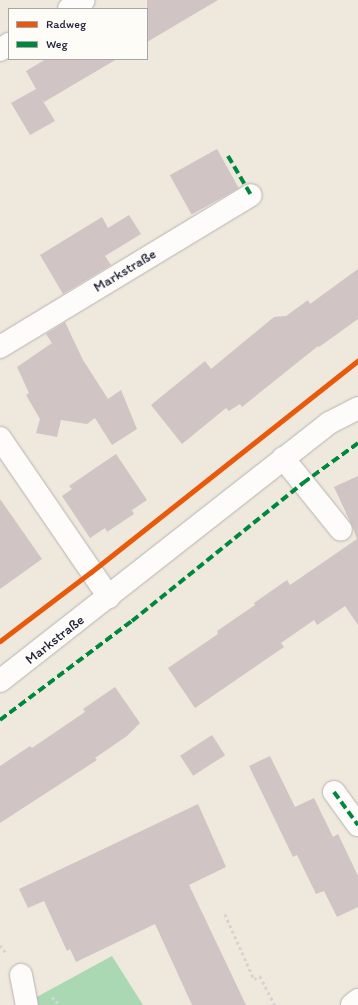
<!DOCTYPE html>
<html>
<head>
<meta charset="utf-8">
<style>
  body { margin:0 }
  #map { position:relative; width:358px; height:1005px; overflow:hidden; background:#efe8dd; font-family:Itim,sans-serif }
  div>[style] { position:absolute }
  .green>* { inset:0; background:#a9d8b3 }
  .building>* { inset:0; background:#d1c4c4; transform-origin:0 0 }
  .path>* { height:2.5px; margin-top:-1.25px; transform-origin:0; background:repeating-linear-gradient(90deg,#d5d4d2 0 3px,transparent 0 6px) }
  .roads { filter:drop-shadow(0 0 1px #b7b3af) drop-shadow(0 0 1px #b7b3af) }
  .minor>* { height:22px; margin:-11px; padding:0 11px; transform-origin:11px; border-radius:11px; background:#fdfcfa }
  .major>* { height:22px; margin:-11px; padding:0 11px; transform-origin:11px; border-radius:11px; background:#fdfcfa }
  .quiet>* { height:4px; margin-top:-2px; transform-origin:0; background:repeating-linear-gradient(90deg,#00873e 0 8px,transparent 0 12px) }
  .cycleway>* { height:5px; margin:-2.5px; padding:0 2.5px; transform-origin:2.5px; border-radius:2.5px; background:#e8590c }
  span { translate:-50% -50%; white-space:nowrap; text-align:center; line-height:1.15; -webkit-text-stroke:3px #fdfcf7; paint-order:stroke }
  .street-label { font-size:14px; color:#22223b }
  .legend { position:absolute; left:8px; top:8px; width:140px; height:52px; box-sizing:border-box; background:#fdfcf7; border:1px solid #a5a5ac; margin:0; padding:5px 7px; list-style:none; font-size:12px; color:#22223b }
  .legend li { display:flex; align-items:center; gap:8px; height:20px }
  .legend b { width:20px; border:1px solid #a5a5ac }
</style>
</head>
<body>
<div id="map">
  <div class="green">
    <i style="clip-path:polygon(112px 956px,143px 1005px,37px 1005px,33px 999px)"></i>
  </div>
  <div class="building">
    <i style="clip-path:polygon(147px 0,218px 0,147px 42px)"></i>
    <i style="clip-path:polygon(46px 59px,117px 59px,44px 102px,41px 98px,55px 121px,30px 135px,11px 103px,36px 89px,26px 71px)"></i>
    <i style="left:217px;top:149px;width:45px;height:54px;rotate:61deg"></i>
    <i style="clip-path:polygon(129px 215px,141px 234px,105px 256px,111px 265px,63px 294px,40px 255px,102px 217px,108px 228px)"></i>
    <i style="clip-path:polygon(358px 269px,358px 319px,319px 347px,318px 346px,242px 407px,240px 404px,229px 411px,226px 408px,182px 444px,151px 405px,205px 361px,211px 369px,274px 317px,286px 316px,308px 300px,310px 304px)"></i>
    <i style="clip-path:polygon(65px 322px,83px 360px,108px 399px,121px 390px,137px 429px,112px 445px,95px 418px,87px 424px,61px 420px,57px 437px,36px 433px,40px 419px,26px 395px,29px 393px,17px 367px,52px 343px,46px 334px)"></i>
    <i style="clip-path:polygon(116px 454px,147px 500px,132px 510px,134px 514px,107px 532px,105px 528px,90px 538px,62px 496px,72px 489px,69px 486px)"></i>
    <i style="clip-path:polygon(358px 476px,358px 625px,345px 606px,317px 625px,314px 620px,281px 643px,284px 647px,195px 708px,168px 668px,218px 634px,217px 631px,255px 605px,254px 603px,287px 580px,290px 585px,357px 539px,353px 528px,334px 487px)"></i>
    <i style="clip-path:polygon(0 499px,42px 559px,0 589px)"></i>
    <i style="clip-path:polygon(115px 687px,140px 723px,127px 736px,95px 758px,97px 760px,0 823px,0 766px,30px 746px,32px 748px,85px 712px,83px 709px)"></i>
    <i style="left:212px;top:735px;width:24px;height:38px;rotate:57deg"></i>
    <i style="clip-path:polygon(270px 756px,295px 807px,314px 798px,333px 837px,338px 834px,358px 876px,358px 907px,337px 917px,324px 891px,316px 894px,297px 855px,293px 857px,249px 766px)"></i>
    <i style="clip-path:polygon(198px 804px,226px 867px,189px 885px,246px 1005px,192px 1005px,155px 924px,76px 962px,70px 949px,67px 951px,44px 901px,28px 908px,19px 889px)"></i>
  </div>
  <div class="path">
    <i style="left:225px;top:914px;width:71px;rotate:66deg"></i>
    <i style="left:254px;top:979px;width:7px;rotate:-27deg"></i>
    <i style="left:260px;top:976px;width:33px;rotate:63deg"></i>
    <i style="left:0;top:945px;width:11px;rotate:52deg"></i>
    <i style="left:52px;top:997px;width:11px;rotate:45deg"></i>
  </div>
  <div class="roads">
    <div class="minor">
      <i style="left:69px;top:9px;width:17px;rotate:-31deg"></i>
      <i style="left:0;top:50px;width:11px;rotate:-34deg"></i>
      <i style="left:0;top:347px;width:293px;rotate:-31.2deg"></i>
      <i style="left:0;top:438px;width:193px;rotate:55.6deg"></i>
      <i style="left:283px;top:458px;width:92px;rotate:51.1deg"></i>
      <i style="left:334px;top:792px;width:41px;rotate:54deg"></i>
      <i style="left:21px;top:975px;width:31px;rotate:79deg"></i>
      <i style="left:352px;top:1005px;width:8px;rotate:-40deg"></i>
    </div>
    <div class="major">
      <i style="left:0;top:681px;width:418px;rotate:-38.1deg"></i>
      <i style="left:329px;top:423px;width:33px;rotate:-27deg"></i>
    </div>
  </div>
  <div class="quiet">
    <i style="left:228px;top:156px;width:45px;rotate:59.5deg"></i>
    <i style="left:0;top:720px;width:165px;rotate:-36.9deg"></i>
    <i style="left:132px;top:621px;width:220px;rotate:-38.9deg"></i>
    <i style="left:303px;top:483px;width:68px;rotate:-36deg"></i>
    <i style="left:334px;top:792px;width:41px;rotate:54deg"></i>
  </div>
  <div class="cycleway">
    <i style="left:0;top:641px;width:114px;rotate:-37.2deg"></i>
    <i style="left:91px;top:572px;width:341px;rotate:-38.4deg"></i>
  </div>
  <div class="street-label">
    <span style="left:125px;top:271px;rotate:-31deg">Markstraße</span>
    <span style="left:55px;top:640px;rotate:-38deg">Markstraße</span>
  </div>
  <ul class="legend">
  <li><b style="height:5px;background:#e8590c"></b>Radweg</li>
  <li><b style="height:5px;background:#00873e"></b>Weg</li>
  </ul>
</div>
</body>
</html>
